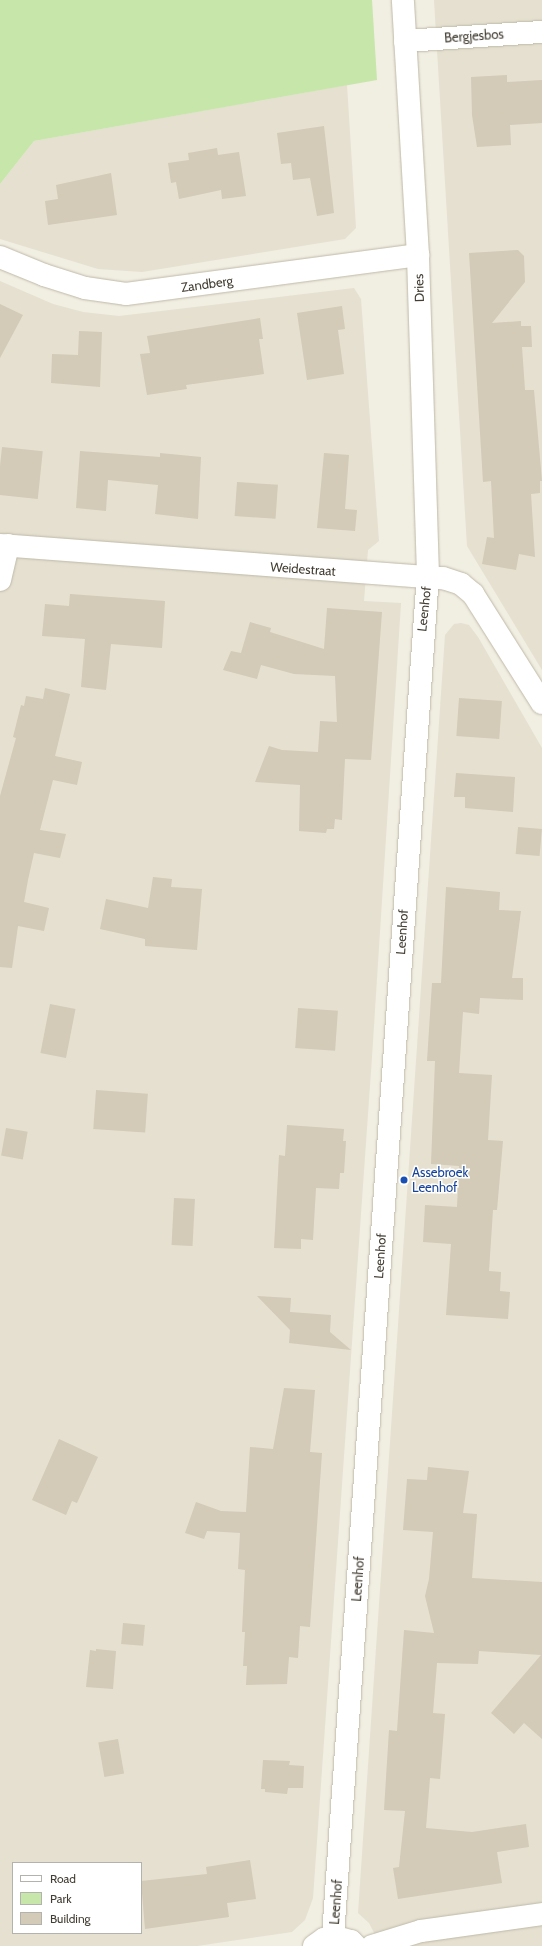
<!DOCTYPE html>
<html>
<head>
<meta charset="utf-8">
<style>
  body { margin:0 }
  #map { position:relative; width:542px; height:1946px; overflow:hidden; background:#f1eee2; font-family:Cabin,sans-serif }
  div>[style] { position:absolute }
  .residential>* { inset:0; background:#e5e0d0 }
  .green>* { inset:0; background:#c6e6aa }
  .building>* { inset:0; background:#d3cab8; transform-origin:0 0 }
  .roads { filter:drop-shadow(0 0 1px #bfb9a8) drop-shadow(0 0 1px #bfb9a8) }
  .minor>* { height:22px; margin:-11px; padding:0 11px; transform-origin:11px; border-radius:11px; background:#fff }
  .dots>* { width:11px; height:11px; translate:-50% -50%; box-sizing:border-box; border:2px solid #fff; border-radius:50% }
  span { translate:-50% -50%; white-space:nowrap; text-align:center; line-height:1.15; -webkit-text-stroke:3px #fff; paint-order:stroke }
  .street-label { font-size:13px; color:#433e33 }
  .transit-label { font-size:13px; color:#164399 }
  .left { translate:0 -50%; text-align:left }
  .legend { position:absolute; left:12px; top:1862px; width:130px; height:72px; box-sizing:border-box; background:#fff; border:1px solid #b4b2ad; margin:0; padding:5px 7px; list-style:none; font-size:12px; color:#433e33 }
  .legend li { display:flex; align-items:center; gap:8px; height:20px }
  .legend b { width:20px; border:1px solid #b4b2ad }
</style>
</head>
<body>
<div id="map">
  <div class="residential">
    <i style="clip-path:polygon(434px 0,542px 0,542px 670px,467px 546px)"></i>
    <i style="clip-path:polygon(347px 85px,356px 228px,345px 239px,142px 272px,98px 269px,0 239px,0 184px,34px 141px)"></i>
    <i style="clip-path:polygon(evenodd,0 281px,53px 304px,83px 312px,119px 316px,354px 288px,361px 299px,379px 541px,368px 550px,364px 601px,401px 603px,372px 1057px,313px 1898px,305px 1920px,292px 1932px,197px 1946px,0 1946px,0 281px,13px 1863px,141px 1863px,141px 1933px,13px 1933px,13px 1863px)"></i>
    <i style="clip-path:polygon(461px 623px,469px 625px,478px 637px,542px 748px,542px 1946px,381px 1946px,369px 1923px,358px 1913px,445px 635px,454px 624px)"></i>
  </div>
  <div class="green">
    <i style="clip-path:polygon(0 0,372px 0,377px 80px,34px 141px,0 184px)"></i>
  </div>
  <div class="building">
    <i style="clip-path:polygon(507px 75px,507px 82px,542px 80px,542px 123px,510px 125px,511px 145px,477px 147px,472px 115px,471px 77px)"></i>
    <i style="clip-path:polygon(324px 126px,334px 213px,317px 216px,310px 178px,293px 180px,291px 163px,281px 164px,277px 133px)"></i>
    <i style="clip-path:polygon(217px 148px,218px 155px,239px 152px,246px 196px,222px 199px,221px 190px,179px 199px,176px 182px,171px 183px,168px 163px,189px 160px,188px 153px)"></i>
    <i style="clip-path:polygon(111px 173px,117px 215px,48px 225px,45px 201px,58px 199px,56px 185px)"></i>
    <i style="clip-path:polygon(518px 250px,524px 256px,525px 282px,492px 323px,521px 321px,521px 326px,531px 326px,532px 347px,522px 347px,525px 390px,534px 390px,542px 481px,540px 481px,540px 493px,531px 494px,535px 557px,519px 554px,516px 570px,482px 564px,487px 537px,494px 538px,491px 481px,483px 482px,469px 253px)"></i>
    <i style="clip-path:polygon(0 304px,23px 315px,0 358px)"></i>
    <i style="clip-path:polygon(342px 306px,345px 329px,338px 330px,344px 374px,307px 380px,297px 313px)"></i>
    <i style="clip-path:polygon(260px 318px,263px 339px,259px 339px,264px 374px,186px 385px,187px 389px,147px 395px,140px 354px,150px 353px,147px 336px)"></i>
    <i style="clip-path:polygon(79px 331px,102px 332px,100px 387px,51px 383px,52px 354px,78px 355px)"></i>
    <i style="left:2px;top:447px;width:41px;height:48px;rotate:6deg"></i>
    <i style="clip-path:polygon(80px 451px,160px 457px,160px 453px,201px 457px,198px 519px,155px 514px,158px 485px,108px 480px,106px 511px,76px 508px)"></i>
    <i style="clip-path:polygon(324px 453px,349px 455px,345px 509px,357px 510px,355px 531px,317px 528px)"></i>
    <i style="left:237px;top:482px;width:41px;height:34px;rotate:4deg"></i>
    <i style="clip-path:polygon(70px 594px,165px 601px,162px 648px,111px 644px,106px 690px,81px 687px,85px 639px,42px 636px,45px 604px,69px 606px)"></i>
    <i style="clip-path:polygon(327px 608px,382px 612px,371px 760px,345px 759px,342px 820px,335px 819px,334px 829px,327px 829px,326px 833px,299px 831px,300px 785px,255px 782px,269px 746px,282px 750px,318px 752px,320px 721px,337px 722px,335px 676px,294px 674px,261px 665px,257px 679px,223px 670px,231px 651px,241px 653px,250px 622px,271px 628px,270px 632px,324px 649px)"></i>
    <i style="clip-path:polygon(45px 688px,70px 694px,55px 756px,82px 762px,77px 785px,53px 780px,40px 830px,66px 834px,60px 858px,34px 853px,28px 880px,24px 902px,49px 908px,44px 931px,18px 926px,12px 968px,0 967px,0 796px,16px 738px,13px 737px,21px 705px,24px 706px,26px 696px,43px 699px)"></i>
    <i style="left:459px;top:698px;width:43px;height:38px;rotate:4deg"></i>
    <i style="clip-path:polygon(456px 773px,515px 777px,513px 812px,465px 808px,465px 797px,454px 797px)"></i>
    <i style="left:518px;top:827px;width:24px;height:27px;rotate:5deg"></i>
    <i style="clip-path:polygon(153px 877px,172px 879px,171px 887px,202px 889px,197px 950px,145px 946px,145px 939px,100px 929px,106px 899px,148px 908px)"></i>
    <i style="clip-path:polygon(446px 887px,500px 892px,499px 910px,521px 911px,512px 978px,523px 978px,523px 1000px,480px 998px,479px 1014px,463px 1012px,459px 1073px,492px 1075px,488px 1140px,503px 1141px,497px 1210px,493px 1210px,489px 1271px,501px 1272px,500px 1291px,510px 1292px,508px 1319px,446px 1315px,451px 1244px,423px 1242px,425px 1205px,457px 1207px,459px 1166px,431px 1164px,435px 1061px,427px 1061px,432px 983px,441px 983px)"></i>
    <i style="left:50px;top:1004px;width:26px;height:50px;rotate:11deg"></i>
    <i style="left:298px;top:1008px;width:40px;height:40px;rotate:4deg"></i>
    <i style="left:96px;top:1090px;width:52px;height:39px;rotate:4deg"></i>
    <i style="clip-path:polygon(287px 1125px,344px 1129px,343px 1141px,346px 1141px,344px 1173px,340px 1173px,339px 1189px,316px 1188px,313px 1240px,301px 1239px,301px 1249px,274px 1248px,279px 1155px,285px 1156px)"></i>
    <i style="left:6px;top:1128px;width:22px;height:28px;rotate:10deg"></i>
    <i style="left:174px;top:1198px;width:21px;height:47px;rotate:3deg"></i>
    <i style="clip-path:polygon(257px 1296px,291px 1298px,290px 1312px,331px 1315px,330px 1332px,351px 1350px,289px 1343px,290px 1330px)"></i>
    <i style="clip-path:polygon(284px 1388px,315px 1390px,310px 1452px,322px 1453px,310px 1627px,300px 1626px,298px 1658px,289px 1657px,287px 1684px,246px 1685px,247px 1666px,243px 1666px,245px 1632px,242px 1632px,245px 1570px,238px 1569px,240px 1533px,207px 1531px,204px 1539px,185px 1533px,196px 1502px,221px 1511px,246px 1512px,250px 1447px,273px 1449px)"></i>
    <i style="clip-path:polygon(59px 1439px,98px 1457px,77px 1503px,72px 1501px,66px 1515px,32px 1500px)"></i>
    <i style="clip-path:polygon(428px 1467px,469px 1471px,463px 1513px,477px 1514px,472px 1578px,542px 1582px,542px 1739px,524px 1723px,514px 1734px,491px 1713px,541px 1655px,479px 1651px,478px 1664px,437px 1663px,433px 1713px,445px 1714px,440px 1779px,430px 1778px,426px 1828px,472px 1832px,526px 1824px,529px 1847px,497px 1852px,502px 1883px,398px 1899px,393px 1868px,399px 1867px,405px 1811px,384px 1810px,389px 1730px,397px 1731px,404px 1630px,434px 1633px,425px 1596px,429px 1579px,433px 1532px,403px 1530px,407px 1479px,427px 1480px)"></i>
    <i style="left:123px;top:1623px;width:22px;height:21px;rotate:5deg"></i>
    <i style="clip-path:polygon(96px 1649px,116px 1651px,113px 1689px,86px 1687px,90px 1650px,96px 1651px)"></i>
    <i style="left:118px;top:1739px;width:35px;height:20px;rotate:80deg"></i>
    <i style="clip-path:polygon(263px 1760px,290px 1761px,289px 1765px,304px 1766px,303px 1788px,288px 1788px,287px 1794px,265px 1792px,265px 1789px,261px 1789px)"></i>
    <i style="clip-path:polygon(250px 1860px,256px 1899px,227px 1903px,229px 1917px,145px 1929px,141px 1881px,207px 1874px,206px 1867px)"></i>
  </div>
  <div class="roads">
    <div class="minor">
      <i style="left:405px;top:41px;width:137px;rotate:-3.8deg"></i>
      <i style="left:0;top:257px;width:48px;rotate:22.2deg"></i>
      <i style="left:44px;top:275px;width:43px;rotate:17.6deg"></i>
      <i style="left:85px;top:288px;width:41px;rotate:8.3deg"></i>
      <i style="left:126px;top:294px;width:295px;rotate:-7.6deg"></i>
      <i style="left:0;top:545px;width:444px;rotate:4.3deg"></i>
      <i style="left:443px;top:578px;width:19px;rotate:18deg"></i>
      <i style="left:461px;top:584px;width:16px;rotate:40deg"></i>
      <i style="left:473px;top:594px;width:129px;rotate:57.7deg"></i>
      <i style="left:0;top:580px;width:36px;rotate:-77deg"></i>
      <i style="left:333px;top:1936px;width:1364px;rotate:-86.01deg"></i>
      <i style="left:428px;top:575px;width:320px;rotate:-91.8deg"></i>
      <i style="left:418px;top:255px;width:255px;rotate:-93.4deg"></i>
      <i style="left:314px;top:1946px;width:12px;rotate:-35deg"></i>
      <i style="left:324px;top:1939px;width:9px;rotate:-18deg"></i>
      <i style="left:333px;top:1936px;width:19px;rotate:16deg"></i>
      <i style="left:351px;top:1941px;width:7px;rotate:45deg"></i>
      <i style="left:372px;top:1946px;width:51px;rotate:-17deg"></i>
      <i style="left:421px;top:1931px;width:122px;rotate:-8deg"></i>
    </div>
  </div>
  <div class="dots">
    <i style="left:404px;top:1180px;background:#1a4fb4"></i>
  </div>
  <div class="street-label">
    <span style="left:474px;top:36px;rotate:-4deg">Bergjesbos</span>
    <span style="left:207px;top:284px;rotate:-8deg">Zandberg</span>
    <span style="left:419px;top:288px;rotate:-92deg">Dries</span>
    <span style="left:303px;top:569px;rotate:4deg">Weidestraat</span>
    <span style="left:424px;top:609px;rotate:-84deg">Leenhof</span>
    <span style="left:402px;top:932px;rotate:-86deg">Leenhof</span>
    <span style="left:380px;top:1256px;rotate:-86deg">Leenhof</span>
    <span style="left:358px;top:1579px;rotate:-86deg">Leenhof</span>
    <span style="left:336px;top:1902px;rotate:-86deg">Leenhof</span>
  </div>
  <div class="transit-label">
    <span class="left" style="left:412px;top:1180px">Assebroek<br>Leenhof</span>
  </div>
  <ul class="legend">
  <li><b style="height:5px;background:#fff"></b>Road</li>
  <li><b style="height:11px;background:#c6e6aa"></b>Park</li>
  <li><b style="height:11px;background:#d3cab8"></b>Building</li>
  </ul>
</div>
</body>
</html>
